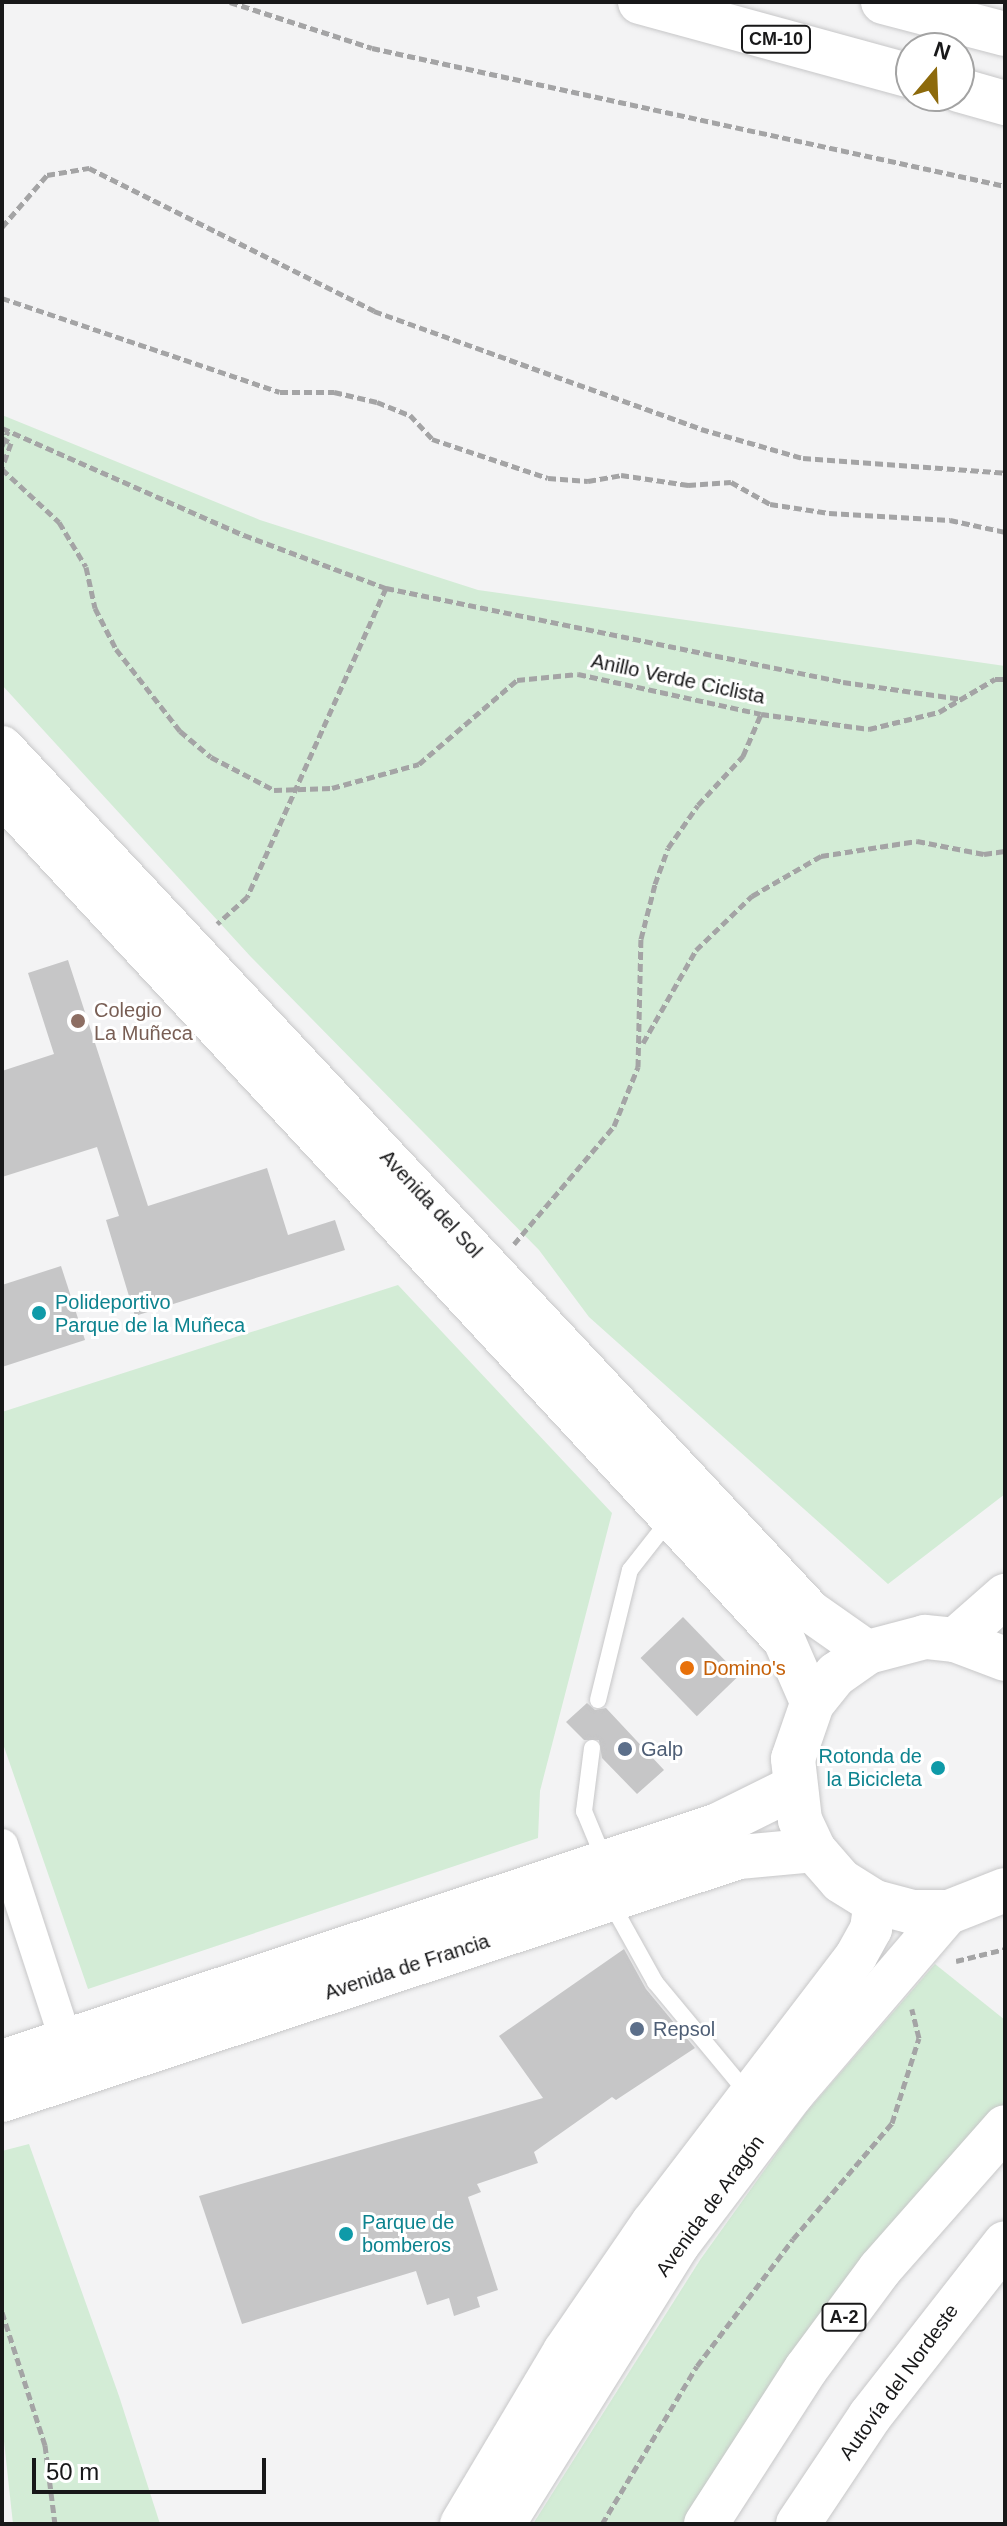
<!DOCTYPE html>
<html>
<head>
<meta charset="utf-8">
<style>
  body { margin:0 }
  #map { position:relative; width:1007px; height:2526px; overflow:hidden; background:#f3f3f4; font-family:Arial,sans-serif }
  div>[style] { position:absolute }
  .green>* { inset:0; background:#d3ecd6 }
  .building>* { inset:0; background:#c6c6c7; transform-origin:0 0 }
  .path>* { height:5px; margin-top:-2.5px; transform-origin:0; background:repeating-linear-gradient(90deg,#a4a4a5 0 8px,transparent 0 12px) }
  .roads { filter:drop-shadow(0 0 2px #c7c7c8) drop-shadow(0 0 2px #c7c7c8) }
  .service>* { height:16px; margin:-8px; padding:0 8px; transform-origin:8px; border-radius:8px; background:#fff }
  .minor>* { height:32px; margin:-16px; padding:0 16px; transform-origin:16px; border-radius:16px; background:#fff }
  .tertiary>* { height:42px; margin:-21px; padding:0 21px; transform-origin:21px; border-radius:21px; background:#fff }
  .secondary>* { height:44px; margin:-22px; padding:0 22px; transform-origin:22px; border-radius:22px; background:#fff }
  .motorway>* { height:44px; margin:-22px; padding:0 22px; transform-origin:22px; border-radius:22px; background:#fff }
  .dots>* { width:22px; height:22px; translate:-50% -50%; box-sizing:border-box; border:4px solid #fff; border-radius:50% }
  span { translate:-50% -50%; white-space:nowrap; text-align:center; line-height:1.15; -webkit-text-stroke:6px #fff; paint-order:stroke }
  .shield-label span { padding:2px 6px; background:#fff; border:2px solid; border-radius:6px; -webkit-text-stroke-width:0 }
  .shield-label { font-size:18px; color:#181819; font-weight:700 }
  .street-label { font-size:20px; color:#181819 }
  .education-label { font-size:20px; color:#785e54 }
  .left { translate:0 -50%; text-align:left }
  .culture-label { font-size:20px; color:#0d838f }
  .right { translate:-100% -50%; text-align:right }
  .food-label { font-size:20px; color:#c56008 }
  .service-label { font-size:20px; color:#4e5e75 }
  .frame { position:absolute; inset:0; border:4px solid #181819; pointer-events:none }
  .north { position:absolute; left:895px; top:32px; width:80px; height:80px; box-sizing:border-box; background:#fff; border:2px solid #a3a3a3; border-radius:50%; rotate:19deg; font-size:22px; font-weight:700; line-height:32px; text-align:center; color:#181819 }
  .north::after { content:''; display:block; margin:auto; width:28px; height:36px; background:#8d6a0c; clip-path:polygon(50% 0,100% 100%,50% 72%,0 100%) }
  .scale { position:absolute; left:32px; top:2458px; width:234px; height:36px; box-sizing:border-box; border:4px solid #181819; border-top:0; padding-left:10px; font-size:24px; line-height:28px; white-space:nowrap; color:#181819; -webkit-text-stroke:6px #fff; paint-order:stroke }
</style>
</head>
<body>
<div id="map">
  <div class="green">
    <i style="clip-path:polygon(2px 415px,260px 520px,478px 590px,1005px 666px,1005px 1494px,888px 1584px,589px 1317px,539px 1250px,251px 957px,2px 685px)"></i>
    <i style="clip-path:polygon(398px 1285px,612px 1513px,540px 1791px,538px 1838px,88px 1989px,2px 1741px,2px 1412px)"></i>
    <i style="clip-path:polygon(935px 1964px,1005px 2020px,1005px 2127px,706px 2524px,533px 2524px,700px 2260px,804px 2115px)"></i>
    <i style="clip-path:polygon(29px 2144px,119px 2396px,160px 2524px,13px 2524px,2px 2423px,2px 2151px)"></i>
  </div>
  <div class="building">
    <i style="clip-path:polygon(68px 960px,148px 1206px,267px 1168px,288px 1235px,335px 1220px,345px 1250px,135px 1316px,106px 1220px,119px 1216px,97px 1147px,2px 1177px,2px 1071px,54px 1054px,28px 973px)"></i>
    <i style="clip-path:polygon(61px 1266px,85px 1340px,2px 1367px,2px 1285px)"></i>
    <i style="left:683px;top:1617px;width:81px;height:59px;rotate:46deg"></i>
    <i style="clip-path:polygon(587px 1703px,595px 1710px,606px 1708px,664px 1770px,637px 1794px,602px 1758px,599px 1740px,584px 1740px,566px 1722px)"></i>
    <i style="clip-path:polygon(624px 1949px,646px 1989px,695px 2048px,616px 2100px,612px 2097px,534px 2152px,538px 2163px,477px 2184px,481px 2192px,468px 2197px,498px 2290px,477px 2297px,480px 2307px,454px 2316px,449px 2298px,427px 2305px,416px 2271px,242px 2324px,199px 2196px,543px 2098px,499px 2036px)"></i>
  </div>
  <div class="path">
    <i style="left:230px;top:2px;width:149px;rotate:17.9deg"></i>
    <i style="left:372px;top:48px;width:648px;rotate:12.3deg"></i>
    <i style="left:2px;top:227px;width:69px;rotate:-49.1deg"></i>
    <i style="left:47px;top:175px;width:43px;rotate:-9.5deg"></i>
    <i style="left:89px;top:168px;width:319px;rotate:26.6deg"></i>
    <i style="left:374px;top:311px;width:348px;rotate:19.8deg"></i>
    <i style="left:701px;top:429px;width:106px;rotate:15.9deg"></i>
    <i style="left:803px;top:458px;width:203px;rotate:4.2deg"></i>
    <i style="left:2px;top:298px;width:293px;rotate:18.7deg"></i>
    <i style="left:280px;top:392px;width:54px"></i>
    <i style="left:334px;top:392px;width:44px;rotate:13.1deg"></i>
    <i style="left:377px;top:402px;width:35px;rotate:22deg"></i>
    <i style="left:410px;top:415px;width:33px;rotate:47deg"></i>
    <i style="left:432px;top:439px;width:122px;rotate:18.6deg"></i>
    <i style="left:548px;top:478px;width:40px;rotate:4.3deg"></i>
    <i style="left:588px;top:481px;width:34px;rotate:-10deg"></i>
    <i style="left:621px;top:475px;width:68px;rotate:8.5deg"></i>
    <i style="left:688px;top:485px;width:43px;rotate:-4deg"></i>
    <i style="left:731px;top:482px;width:45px;rotate:29.4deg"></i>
    <i style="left:770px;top:504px;width:60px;rotate:8.7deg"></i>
    <i style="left:829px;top:513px;width:121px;rotate:3.3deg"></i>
    <i style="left:950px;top:520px;width:56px;rotate:12.3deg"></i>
    <i style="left:2px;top:428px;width:265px;rotate:23.9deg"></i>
    <i style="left:244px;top:535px;width:152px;rotate:20.5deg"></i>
    <i style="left:386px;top:588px;width:339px;rotate:114.2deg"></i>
    <i style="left:247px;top:897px;width:40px;rotate:138deg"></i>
    <i style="left:2px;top:438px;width:10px;rotate:29deg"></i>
    <i style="left:11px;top:443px;width:27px;rotate:110deg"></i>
    <i style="left:2px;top:446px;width:16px;rotate:-68deg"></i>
    <i style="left:2px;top:469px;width:78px;rotate:42.9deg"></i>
    <i style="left:59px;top:522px;width:52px;rotate:59deg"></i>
    <i style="left:86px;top:567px;width:42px;rotate:77.6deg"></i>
    <i style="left:95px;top:608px;width:46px;rotate:62.9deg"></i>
    <i style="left:116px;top:649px;width:104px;rotate:52deg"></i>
    <i style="left:180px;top:731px;width:40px;rotate:40deg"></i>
    <i style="left:211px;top:757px;width:71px;rotate:27.6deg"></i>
    <i style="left:274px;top:790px;width:58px;rotate:-2deg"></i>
    <i style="left:332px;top:788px;width:90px;rotate:-15.4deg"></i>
    <i style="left:419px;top:764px;width:129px;rotate:-40.6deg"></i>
    <i style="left:517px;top:680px;width:61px;rotate:-5.6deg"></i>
    <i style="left:578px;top:674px;width:187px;rotate:12.3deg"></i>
    <i style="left:761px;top:714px;width:109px;rotate:7.9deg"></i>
    <i style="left:869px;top:729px;width:72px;rotate:-13.7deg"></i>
    <i style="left:939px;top:712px;width:65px;rotate:-30.5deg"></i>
    <i style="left:995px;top:679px;width:10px"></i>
    <i style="left:386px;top:588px;width:467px;rotate:11.6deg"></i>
    <i style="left:843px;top:682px;width:120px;rotate:8.1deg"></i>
    <i style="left:643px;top:1043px;width:107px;rotate:-60.3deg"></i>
    <i style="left:696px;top:950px;width:78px;rotate:-44deg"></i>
    <i style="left:752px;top:896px;width:80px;rotate:-30.1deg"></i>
    <i style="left:821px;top:856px;width:97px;rotate:-8.9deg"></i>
    <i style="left:917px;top:841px;width:68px;rotate:11deg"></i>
    <i style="left:984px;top:854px;width:21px;rotate:-8deg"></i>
    <i style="left:514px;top:1244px;width:155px;rotate:-49.7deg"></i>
    <i style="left:614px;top:1126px;width:64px;rotate:-67.9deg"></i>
    <i style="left:638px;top:1067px;width:128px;rotate:-88.7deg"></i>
    <i style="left:641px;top:939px;width:57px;rotate:-75.7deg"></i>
    <i style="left:655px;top:884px;width:38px;rotate:-70deg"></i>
    <i style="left:668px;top:848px;width:52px;rotate:-55.1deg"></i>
    <i style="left:698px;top:805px;width:67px;rotate:-47.4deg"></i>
    <i style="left:743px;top:756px;width:46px;rotate:-66.8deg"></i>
    <i style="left:956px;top:1961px;width:50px;rotate:-13.8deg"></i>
    <i style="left:2px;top:2312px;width:140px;rotate:72.1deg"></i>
    <i style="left:45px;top:2445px;width:80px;rotate:82.8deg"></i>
    <i style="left:602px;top:2524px;width:184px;rotate:-59deg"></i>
    <i style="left:697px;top:2366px;width:159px;rotate:-52.9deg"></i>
    <i style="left:793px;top:2239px;width:153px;rotate:-49.5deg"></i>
    <i style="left:892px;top:2123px;width:89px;rotate:-72.4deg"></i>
    <i style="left:919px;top:2038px;width:30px;rotate:-104deg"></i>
  </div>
  <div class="roads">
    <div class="service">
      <i style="left:598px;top:1700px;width:134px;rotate:-76.2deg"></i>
      <i style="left:630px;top:1570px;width:65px;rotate:-51.9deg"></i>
      <i style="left:592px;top:1748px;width:64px;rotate:97.2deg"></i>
      <i style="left:584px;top:1811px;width:52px;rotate:67.4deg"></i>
      <i style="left:610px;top:1901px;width:93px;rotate:60.9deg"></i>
      <i style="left:655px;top:1982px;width:146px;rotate:50.3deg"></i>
    </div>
    <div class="minor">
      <i style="left:2px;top:1845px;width:206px;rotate:71.9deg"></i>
    </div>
    <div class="tertiary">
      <i style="left:2px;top:747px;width:1184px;rotate:46.92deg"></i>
      <i style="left:811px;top:1612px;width:70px;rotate:35.1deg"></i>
      <i style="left:2px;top:795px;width:1151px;rotate:47.22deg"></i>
      <i style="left:784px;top:1640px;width:70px;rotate:66.4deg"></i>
      <i style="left:461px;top:2524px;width:201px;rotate:-59.2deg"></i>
      <i style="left:564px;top:2351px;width:155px;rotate:-55.5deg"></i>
      <i style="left:652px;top:2223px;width:336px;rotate:-52.6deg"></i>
      <i style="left:856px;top:1956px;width:31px;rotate:-61deg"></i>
      <i style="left:871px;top:1929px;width:27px;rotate:-82deg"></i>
      <i style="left:504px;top:2524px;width:330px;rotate:-58deg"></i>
      <i style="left:679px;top:2244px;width:188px;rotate:-52.8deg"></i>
      <i style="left:793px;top:2094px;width:240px;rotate:-49.4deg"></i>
    </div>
    <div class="secondary">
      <i style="left:955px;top:1640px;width:67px;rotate:-41.3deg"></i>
      <i style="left:1005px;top:1659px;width:53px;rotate:-159.2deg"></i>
      <i style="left:955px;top:1640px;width:30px;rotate:-174deg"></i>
      <i style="left:925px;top:1637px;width:59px;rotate:165.3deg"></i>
      <i style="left:868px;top:1652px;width:39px;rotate:145deg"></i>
      <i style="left:836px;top:1674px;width:38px;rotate:129deg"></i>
      <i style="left:812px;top:1704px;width:58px;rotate:109.1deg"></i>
      <i style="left:793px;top:1759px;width:61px;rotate:83.5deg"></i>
      <i style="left:800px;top:1820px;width:33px;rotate:65deg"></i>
      <i style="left:814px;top:1850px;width:41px;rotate:48.9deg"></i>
      <i style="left:841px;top:1881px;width:40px;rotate:32deg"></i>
      <i style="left:875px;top:1902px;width:38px;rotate:15deg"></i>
      <i style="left:912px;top:1912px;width:37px"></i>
      <i style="left:949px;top:1912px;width:60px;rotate:-21.4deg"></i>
      <i style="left:2px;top:2062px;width:754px;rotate:-18.31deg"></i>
      <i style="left:718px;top:1825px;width:84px;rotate:-26.3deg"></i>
      <i style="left:2px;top:2100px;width:776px;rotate:-18.25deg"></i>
      <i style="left:739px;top:1857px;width:75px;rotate:-5.3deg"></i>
    </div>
    <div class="motorway">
      <i style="left:640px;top:2px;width:281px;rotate:15.3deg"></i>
      <i style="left:883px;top:2px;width:126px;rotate:14.7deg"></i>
      <i style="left:959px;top:90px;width:48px;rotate:15.8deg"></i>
      <i style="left:706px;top:2524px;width:184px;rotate:-57.2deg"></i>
      <i style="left:806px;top:2369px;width:124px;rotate:-53.5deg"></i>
      <i style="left:880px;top:2269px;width:189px;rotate:-48.6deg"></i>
      <i style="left:798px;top:2524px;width:130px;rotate:-56.3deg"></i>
      <i style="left:870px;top:2416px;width:219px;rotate:-52deg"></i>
    </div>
  </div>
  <div class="dots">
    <i style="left:78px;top:1021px;background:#8d6e63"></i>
    <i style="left:39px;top:1313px;background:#0f9aa8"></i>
    <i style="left:687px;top:1668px;background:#e8710a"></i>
    <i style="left:625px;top:1749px;background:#5c6f8a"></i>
    <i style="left:938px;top:1768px;background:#0f9aa8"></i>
    <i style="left:637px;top:2029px;background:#5c6f8a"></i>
    <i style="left:346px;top:2234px;background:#0f9aa8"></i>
  </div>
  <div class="shield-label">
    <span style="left:776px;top:39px">CM-10</span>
    <span style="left:844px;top:2317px">A-2</span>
  </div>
  <div class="street-label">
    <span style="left:678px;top:679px;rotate:12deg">Anillo Verde Ciclista</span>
    <span style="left:431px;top:1204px;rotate:47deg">Avenida del Sol</span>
    <span style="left:407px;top:1967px;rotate:-18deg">Avenida de Francia</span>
    <span style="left:710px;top:2206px;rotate:-54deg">Avenida de Aragón</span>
    <span style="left:899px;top:2382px;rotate:-54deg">Autovía del Nordeste</span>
  </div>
  <div class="education-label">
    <span class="left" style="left:94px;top:1022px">Colegio<br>La Muñeca</span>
  </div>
  <div class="culture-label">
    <span class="left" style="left:55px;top:1314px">Polideportivo<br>Parque de la Muñeca</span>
    <span class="right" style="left:922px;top:1768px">Rotonda de<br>la Bicicleta</span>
    <span class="left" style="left:362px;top:2234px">Parque de<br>bomberos</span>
  </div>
  <div class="food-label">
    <span class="left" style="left:703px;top:1668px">Domino's</span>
  </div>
  <div class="service-label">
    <span class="left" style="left:641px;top:1749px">Galp</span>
    <span class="left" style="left:653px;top:2029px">Repsol</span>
  </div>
  <div class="frame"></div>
  <div class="north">N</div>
  <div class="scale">50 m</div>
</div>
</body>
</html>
